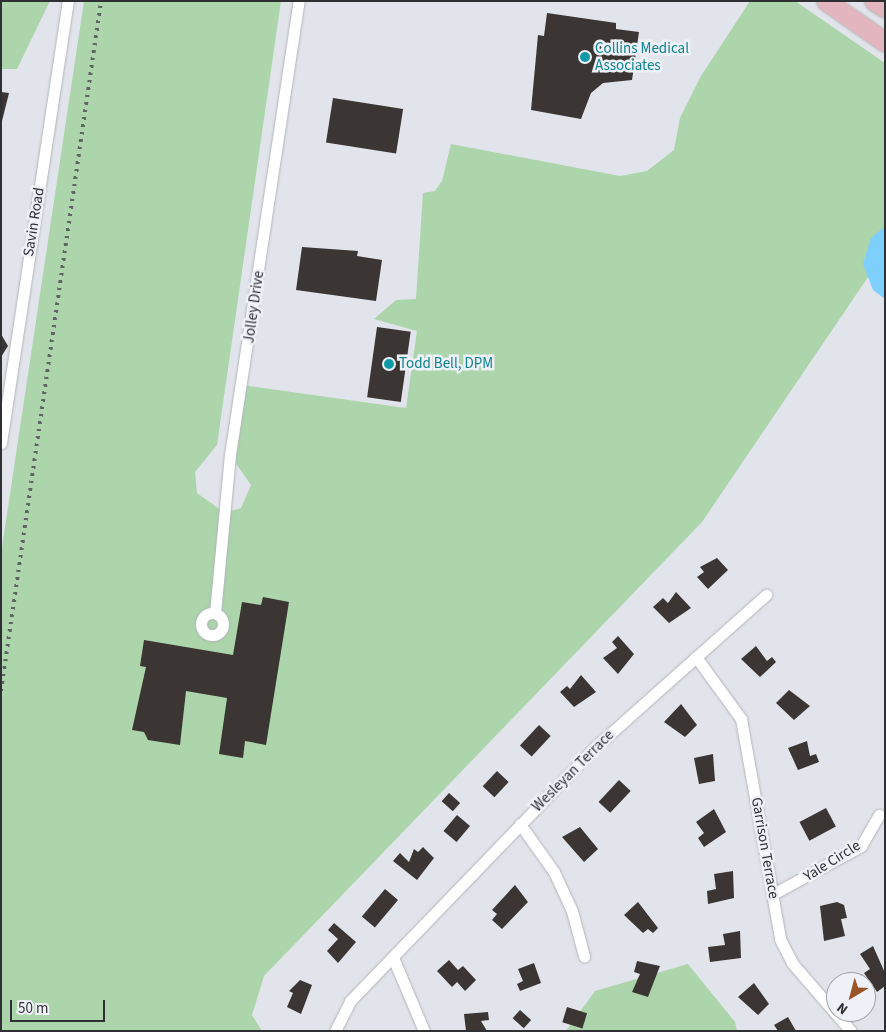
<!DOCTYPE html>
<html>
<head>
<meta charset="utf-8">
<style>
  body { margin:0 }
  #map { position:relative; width:886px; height:1032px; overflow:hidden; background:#e2e4eb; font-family:"Source Sans 3",sans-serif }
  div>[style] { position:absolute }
  .green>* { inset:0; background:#acd5ab }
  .water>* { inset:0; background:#7dcffd }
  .building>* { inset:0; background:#3b3533; transform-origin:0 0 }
  .roads { filter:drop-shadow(0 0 1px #b2b4ba) drop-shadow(0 0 1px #b2b4ba) }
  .street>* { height:11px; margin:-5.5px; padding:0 5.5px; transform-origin:5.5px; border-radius:5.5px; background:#fff }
  .street>.ring { margin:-5.5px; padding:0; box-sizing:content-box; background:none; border:11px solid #fff; border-radius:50% }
  .primary>* { height:19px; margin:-9.5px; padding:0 9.5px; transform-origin:9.5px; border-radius:9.5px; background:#e3b5be }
  .rail>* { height:4px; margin-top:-2px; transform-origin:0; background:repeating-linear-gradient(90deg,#626367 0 2.5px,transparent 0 7.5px) }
  .dots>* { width:14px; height:14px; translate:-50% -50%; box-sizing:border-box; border:2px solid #eff1f8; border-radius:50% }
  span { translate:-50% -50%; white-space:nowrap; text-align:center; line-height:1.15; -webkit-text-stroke:5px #eff1f8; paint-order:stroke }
  .culture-label { font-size:15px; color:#0d838f }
  .left { translate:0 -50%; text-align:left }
  .street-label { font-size:15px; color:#2f3033 }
  .frame { position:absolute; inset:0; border:2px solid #2f3033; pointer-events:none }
  .north { position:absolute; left:826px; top:972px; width:50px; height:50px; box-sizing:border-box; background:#eff1f8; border:1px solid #a2a4a9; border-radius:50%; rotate:217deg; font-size:14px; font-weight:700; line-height:20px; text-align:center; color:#2f3033 }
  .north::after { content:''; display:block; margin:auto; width:18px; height:22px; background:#995528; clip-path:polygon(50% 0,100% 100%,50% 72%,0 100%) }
  .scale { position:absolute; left:10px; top:1000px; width:95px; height:22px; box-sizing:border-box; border:2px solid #2f3033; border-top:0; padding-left:6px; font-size:15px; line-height:18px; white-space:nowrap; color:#2f3033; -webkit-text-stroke:4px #eff1f8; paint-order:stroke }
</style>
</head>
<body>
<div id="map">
  <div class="green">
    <i style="clip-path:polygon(1px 1px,50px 1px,17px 69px,1px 69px)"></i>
    <i style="clip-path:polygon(84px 1px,281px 1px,217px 445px,195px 472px,197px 493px,225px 513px,241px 508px,251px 485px,230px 455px,241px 385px,406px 408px,417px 331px,374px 319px,396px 300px,416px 299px,423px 193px,435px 191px,442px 181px,451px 144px,620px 176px,647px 171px,674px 150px,680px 118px,701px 76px,750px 1px,795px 1px,885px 63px,885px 252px,702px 522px,264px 976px,252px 1015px,262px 1031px,1px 1031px,1px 554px)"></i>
    <i style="clip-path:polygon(688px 964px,735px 1022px,737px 1031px,566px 1031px,595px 991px)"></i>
  </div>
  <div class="water">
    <i style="clip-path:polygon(885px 226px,885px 299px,873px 290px,863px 264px,871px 238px)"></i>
  </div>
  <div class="building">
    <i style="clip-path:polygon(547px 13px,616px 23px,616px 29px,639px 32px,632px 80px,603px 83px,591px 93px,581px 119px,531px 110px,538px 35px,544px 36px)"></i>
    <i style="clip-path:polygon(1px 92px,9px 93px,2px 121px,1px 121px)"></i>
    <i style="left:333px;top:98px;width:71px;height:45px;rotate:9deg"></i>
    <i style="clip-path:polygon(302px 247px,358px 251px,357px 256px,382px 260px,376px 301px,296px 290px)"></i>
    <i style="left:377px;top:327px;width:34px;height:71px;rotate:8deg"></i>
    <i style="clip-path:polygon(1px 334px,8px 346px,1px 357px)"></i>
    <i style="clip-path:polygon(717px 558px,728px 570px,708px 589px,697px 577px,704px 572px,700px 567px)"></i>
    <i style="clip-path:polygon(676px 592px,691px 608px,669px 623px,653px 607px,663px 598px,668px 603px)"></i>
    <i style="clip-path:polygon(263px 597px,289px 602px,266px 745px,245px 741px,243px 758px,219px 754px,227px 698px,186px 691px,180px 745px,148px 740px,144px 732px,132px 730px,146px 667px,140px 666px,144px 640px,233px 655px,242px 602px,261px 605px)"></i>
    <i style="clip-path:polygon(618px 636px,634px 654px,618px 674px,603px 658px,617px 648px,612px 642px)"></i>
    <i style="clip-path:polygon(756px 646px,767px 661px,772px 657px,776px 662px,760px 677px,741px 659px)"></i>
    <i style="clip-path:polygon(581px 675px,596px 692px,574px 707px,560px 692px,567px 686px,570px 689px)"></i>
    <i style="clip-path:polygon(789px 690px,810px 706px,794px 720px,776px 703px)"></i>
    <i style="clip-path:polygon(681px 704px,697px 725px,685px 737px,664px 722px)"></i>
    <i style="left:539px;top:725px;width:16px;height:28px;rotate:43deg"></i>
    <i style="clip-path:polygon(807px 741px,810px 756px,816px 754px,819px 762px,798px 770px,788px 748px)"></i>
    <i style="clip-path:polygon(713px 754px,715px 781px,699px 784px,694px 758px)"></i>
    <i style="left:497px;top:771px;width:16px;height:21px;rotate:43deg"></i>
    <i style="left:619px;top:780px;width:16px;height:30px;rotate:43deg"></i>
    <i style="left:449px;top:793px;width:15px;height:11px;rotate:42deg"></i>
    <i style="left:826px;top:808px;width:21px;height:30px;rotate:62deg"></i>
    <i style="clip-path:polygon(714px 809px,726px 832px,704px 847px,698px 838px,704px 833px,696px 822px)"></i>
    <i style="left:457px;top:815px;width:17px;height:21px;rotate:40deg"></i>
    <i style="clip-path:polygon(580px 827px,598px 849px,584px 862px,562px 837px)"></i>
    <i style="clip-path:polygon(423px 847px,434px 858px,417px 880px,393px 861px,400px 853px,409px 862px,414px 849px,418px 852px)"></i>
    <i style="clip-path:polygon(733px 871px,734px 898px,708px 904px,707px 891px,716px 889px,714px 874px)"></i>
    <i style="clip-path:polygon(515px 885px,528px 902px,502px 929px,492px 920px,497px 914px,492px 910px)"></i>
    <i style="left:385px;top:889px;width:17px;height:36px;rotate:40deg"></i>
    <i style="clip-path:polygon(638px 902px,658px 928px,653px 933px,648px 929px,643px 933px,624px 915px)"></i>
    <i style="clip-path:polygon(837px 902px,844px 905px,847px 918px,841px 919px,845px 936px,824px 941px,820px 906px)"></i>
    <i style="clip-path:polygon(334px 923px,356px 942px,338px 963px,327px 951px,338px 939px,328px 930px)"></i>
    <i style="clip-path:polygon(740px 931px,741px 958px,710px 962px,708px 947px,725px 945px,723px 934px)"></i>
    <i style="clip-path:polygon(873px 946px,885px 973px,885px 986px,877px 992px,864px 973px,870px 969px,860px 954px)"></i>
    <i style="clip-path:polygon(449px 960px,458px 970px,463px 966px,476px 980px,465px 991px,457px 982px,452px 987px,437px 971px)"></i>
    <i style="clip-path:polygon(637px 961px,660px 966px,648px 997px,632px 992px,640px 974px,634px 972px)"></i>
    <i style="clip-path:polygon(534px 963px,541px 983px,520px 991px,517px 984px,523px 981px,518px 969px)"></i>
    <i style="clip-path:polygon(300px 980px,312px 985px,301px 1014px,287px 1007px,293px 993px,289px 991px)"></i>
    <i style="clip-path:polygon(754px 983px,769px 1004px,758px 1015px,738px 997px)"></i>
    <i style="left:567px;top:1007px;width:21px;height:16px;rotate:17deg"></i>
    <i style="left:520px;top:1010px;width:15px;height:11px;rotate:42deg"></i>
    <i style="clip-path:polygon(488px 1012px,489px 1020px,481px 1021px,487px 1031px,466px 1031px,464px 1014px)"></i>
    <i style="clip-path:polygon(788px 1017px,796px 1031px,778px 1031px,774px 1025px)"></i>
  </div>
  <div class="roads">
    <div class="street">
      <i style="left:1px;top:443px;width:447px;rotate:-81.4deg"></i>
      <i class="ring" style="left:201px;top:613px;width:11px;height:11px"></i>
      <i style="left:215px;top:613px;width:159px;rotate:-84.6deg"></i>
      <i style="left:230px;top:455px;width:459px;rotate:-81.4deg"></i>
      <i style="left:696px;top:657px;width:77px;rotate:54deg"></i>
      <i style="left:741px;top:719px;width:223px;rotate:79.9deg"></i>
      <i style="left:780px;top:939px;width:27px;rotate:63deg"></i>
      <i style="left:792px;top:963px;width:90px;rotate:49.1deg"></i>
      <i style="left:520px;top:824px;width:59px;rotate:54.7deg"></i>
      <i style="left:554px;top:872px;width:43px;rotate:65.2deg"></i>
      <i style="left:572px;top:911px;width:47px;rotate:75.1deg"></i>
      <i style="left:773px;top:894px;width:100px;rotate:-28.6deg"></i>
      <i style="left:861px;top:846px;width:36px;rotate:-60deg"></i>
      <i style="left:394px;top:960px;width:77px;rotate:67.1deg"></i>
      <i style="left:335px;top:1031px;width:34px;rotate:-63deg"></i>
      <i style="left:350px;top:1001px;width:350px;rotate:-46deg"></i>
      <i style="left:593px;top:749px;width:232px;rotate:-41.7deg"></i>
    </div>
    <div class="primary">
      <i style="left:826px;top:1px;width:72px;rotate:34.8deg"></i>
      <i style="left:874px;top:1px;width:13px;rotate:32deg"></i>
    </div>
  </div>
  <div class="rail">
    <i style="left:1px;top:691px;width:697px;rotate:-81.75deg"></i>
  </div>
  <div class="dots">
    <i style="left:585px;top:57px;background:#0f9aa8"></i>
    <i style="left:389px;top:364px;background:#0f9aa8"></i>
  </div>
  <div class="culture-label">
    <span class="left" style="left:595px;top:57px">Collins Medical<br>Associates</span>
    <span class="left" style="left:399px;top:364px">Todd Bell, DPM</span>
  </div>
  <div class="street-label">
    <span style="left:34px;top:222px;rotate:-81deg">Savin Road</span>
    <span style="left:254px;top:307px;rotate:-82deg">Jolley Drive</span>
    <span style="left:573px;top:771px;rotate:-45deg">Wesleyan Terrace</span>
    <span style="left:765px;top:848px;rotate:80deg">Garrison Terrace</span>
    <span style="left:832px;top:861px;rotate:-32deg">Yale Circle</span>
  </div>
  <div class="frame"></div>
  <div class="north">N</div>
  <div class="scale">50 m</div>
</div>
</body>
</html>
